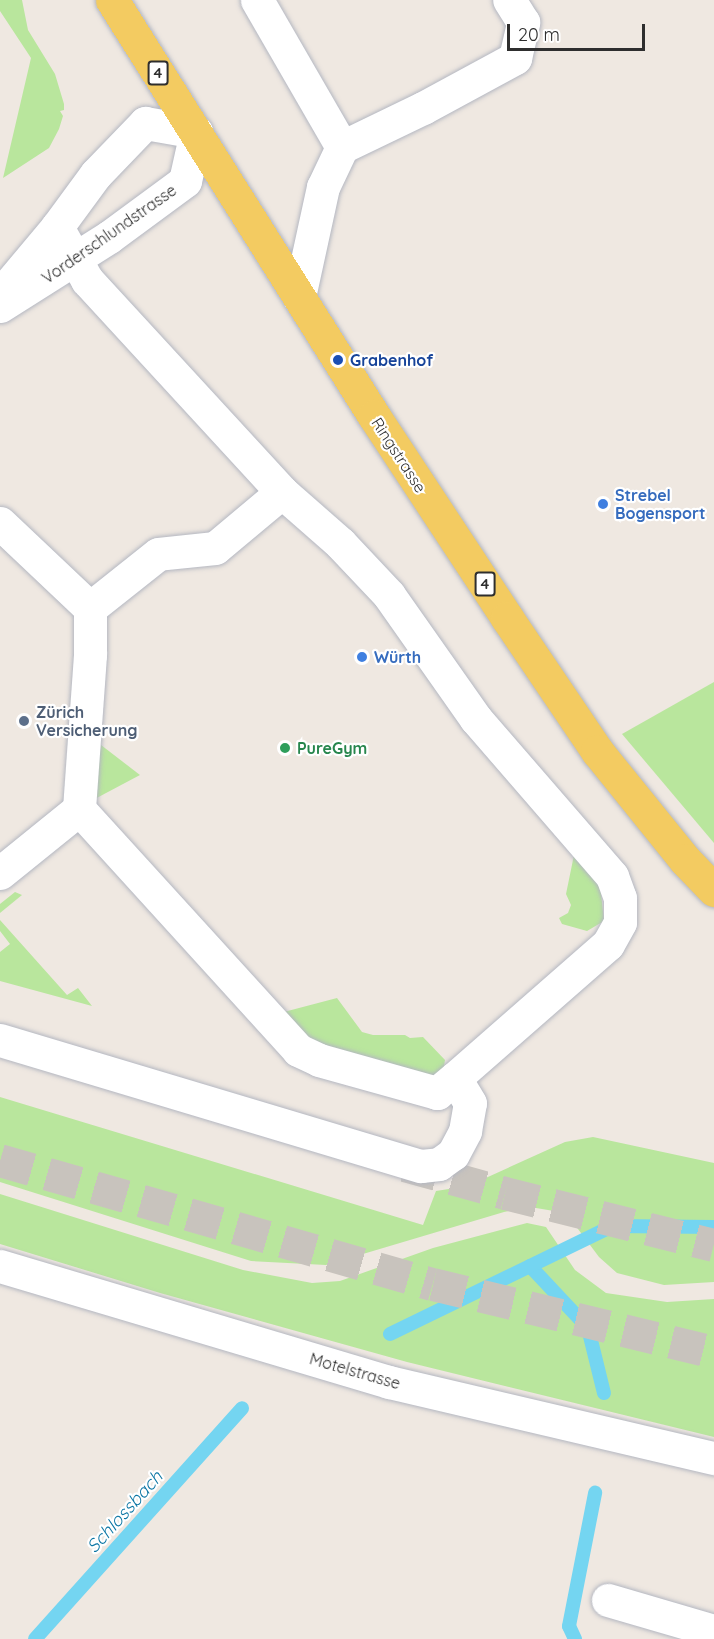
<!DOCTYPE html>
<html>
<head>
<meta charset="utf-8">
<style>
  body { margin:0 }
  #map { position:relative; width:714px; height:1639px; overflow:hidden; background:#efe8e1; font-family:Quicksand,sans-serif }
  div>[style] { position:absolute }
  .green>* { inset:0; background:#b9e69d }
  .stream>* { height:14px; margin:-7px; padding:0 7px; transform-origin:7px; border-radius:7px; background:#74d5f1 }
  .highway-tunnel>* { height:33px; margin-top:-16.5px; transform-origin:0; background:repeating-linear-gradient(90deg,#c8c3bd 0 33px,transparent 0 49px) }
  .roads { filter:drop-shadow(0 0 2px #b4b7c1) drop-shadow(0 0 2px #b4b7c1) }
  .minor>* { height:33px; margin:-16.5px; padding:0 16.5px; transform-origin:16.5px; border-radius:16.5px; background:#fff }
  .major>* { height:33px; margin:-16.5px; padding:0 16.5px; transform-origin:16.5px; border-radius:16.5px; background:#f3cb61 }
  .dots>* { width:16px; height:16px; translate:-50% -50%; box-sizing:border-box; border:3px solid #fff; border-radius:50% }
  span { translate:-50% -50%; white-space:nowrap; text-align:center; line-height:1.15; -webkit-text-stroke:4.5px #fff; paint-order:stroke }
  .shield-label span { padding:2px 4px; background:#fff; border:2px solid; border-radius:4px; -webkit-text-stroke-width:0 }
  .shield-label { font-size:15px; color:#2e2e2e; font-weight:700 }
  .street-label { font-size:16px; color:#2e2e2e }
  .transit-label { font-size:16px; color:#164399; font-weight:700 }
  .left { translate:0 -50%; text-align:left }
  .shop-label { font-size:16px; color:#366cbe; font-weight:700 }
  .service-label { font-size:16px; color:#4e5e75; font-weight:700 }
  .leisure-label { font-size:16px; color:#27864d; font-weight:700 }
  .water-label { font-size:18px; color:#0c76a4; font-style:italic }
  .scale { position:absolute; left:507px; top:24px; width:138px; height:27px; box-sizing:border-box; border:3px solid #2e2e2e; border-top:0; padding-left:8px; font-size:18px; line-height:21px; white-space:nowrap; color:#2e2e2e; -webkit-text-stroke:4px #fff; paint-order:stroke }
</style>
</head>
<body>
<div id="map">
  <div class="green">
    <i style="clip-path:polygon(0 0,22px 0,28px 30px,55px 74px,64px 104px,64px 110px,60px 111px,63px 116px,59px 129px,49px 148px,3px 178px,31px 58px,0 11px)"></i>
    <i style="clip-path:polygon(714px 682px,714px 843px,622px 734px)"></i>
    <i style="clip-path:polygon(101px 745px,140px 775px,91px 801px)"></i>
    <i style="clip-path:polygon(574px 855px,595px 876px,601px 893px,604px 921px,587px 931px,562px 924px,559px 918px,568px 913px,571px 905px,566px 894px)"></i>
    <i style="clip-path:polygon(15px 892px,22px 895px,0 913px,0 904px)"></i>
    <i style="clip-path:polygon(0 920px,67px 995px,78px 988px,92px 1006px,0 981px,0 952px,10px 944px,0 931px)"></i>
    <i style="clip-path:polygon(337px 998px,362px 1032px,373px 1035px,405px 1035px,410px 1038px,423px 1037px,445px 1060px,443px 1073px,432px 1078px,305px 1042px,280px 1013px)"></i>
    <i style="clip-path:polygon(0 1097px,423px 1225px,436px 1191px,468px 1186px,565px 1142px,593px 1137px,714px 1163px,714px 1282px,664px 1285px,617px 1273px,599px 1257px,566px 1213px,530px 1207px,504px 1212px,326px 1265px,251px 1261px,0 1182px)"></i>
    <i style="clip-path:polygon(0 1194px,243px 1270px,312px 1283px,340px 1281px,433px 1248px,527px 1223px,546px 1227px,575px 1270px,606px 1293px,667px 1302px,714px 1299px,714px 1437px,407px 1362px,160px 1293px,0 1244px)"></i>
  </div>
  <div class="stream">
    <i style="left:530px;top:1266px;width:85px;rotate:46.9deg"></i>
    <i style="left:588px;top:1328px;width:67px;rotate:76.2deg"></i>
    <i style="left:390px;top:1334px;width:247px;rotate:-25.9deg"></i>
    <i style="left:612px;top:1226px;width:102px;rotate:0.6deg"></i>
    <i style="left:35px;top:1639px;width:310px;rotate:-48.1deg"></i>
    <i style="left:575px;top:1639px;width:14px;rotate:-115deg"></i>
    <i style="left:569px;top:1626px;width:136px;rotate:-78.9deg"></i>
  </div>
  <div class="highway-tunnel">
    <i style="left:0;top:1160px;width:450px;rotate:16deg"></i>
    <i style="left:433px;top:1284px;width:289px;rotate:13.6deg"></i>
    <i style="left:405px;top:1165px;width:104px;rotate:15.6deg"></i>
    <i style="left:505px;top:1193px;width:215px;rotate:14deg"></i>
  </div>
  <div class="roads">
    <div class="minor">
      <i style="left:257px;top:0;width:170px;rotate:60deg"></i>
      <i style="left:57px;top:227px;width:61px;rotate:60.5deg"></i>
      <i style="left:87px;top:280px;width:288px;rotate:47.4deg"></i>
      <i style="left:282px;top:492px;width:87px;rotate:140.1deg"></i>
      <i style="left:215px;top:548px;width:57px;rotate:174deg"></i>
      <i style="left:158px;top:554px;width:87px;rotate:141.5deg"></i>
      <i style="left:0;top:295px;width:89px;rotate:-50deg"></i>
      <i style="left:57px;top:227px;width:66px;rotate:-53.7deg"></i>
      <i style="left:96px;top:174px;width:71px;rotate:-46.1deg"></i>
      <i style="left:145px;top:123px;width:52px;rotate:10deg"></i>
      <i style="left:196px;top:132px;width:50px;rotate:102.7deg"></i>
      <i style="left:185px;top:181px;width:94px;rotate:143.6deg"></i>
      <i style="left:109px;top:237px;width:129px;rotate:147.7deg"></i>
      <i style="left:299px;top:297px;width:113px;rotate:-77.7deg"></i>
      <i style="left:323px;top:187px;width:44px;rotate:-64.6deg"></i>
      <i style="left:342px;top:147px;width:90px;rotate:-25.7deg"></i>
      <i style="left:423px;top:108px;width:105px;rotate:-28.5deg"></i>
      <i style="left:515px;top:58px;width:37px;rotate:-77deg"></i>
      <i style="left:523px;top:22px;width:26px;rotate:-122deg"></i>
      <i style="left:0;top:523px;width:124px;rotate:43.4deg"></i>
      <i style="left:90px;top:608px;width:47px;rotate:90deg"></i>
      <i style="left:90px;top:655px;width:154px;rotate:94.1deg"></i>
      <i style="left:0;top:873px;width:102px;rotate:-39deg"></i>
      <i style="left:79px;top:809px;width:326px;rotate:47.7deg"></i>
      <i style="left:298px;top:1050px;width:23px;rotate:25deg"></i>
      <i style="left:319px;top:1060px;width:123px;rotate:15.6deg"></i>
      <i style="left:437px;top:1093px;width:23px;rotate:-40deg"></i>
      <i style="left:0;top:1040px;width:439px;rotate:16.7deg"></i>
      <i style="left:421px;top:1166px;width:18px;rotate:-6deg"></i>
      <i style="left:439px;top:1164px;width:17px;rotate:-36deg"></i>
      <i style="left:453px;top:1154px;width:26px;rotate:-62deg"></i>
      <i style="left:465px;top:1131px;width:28px;rotate:-80deg"></i>
      <i style="left:470px;top:1103px;width:29px;rotate:-121deg"></i>
      <i style="left:455px;top:1078px;width:203px;rotate:-41.2deg"></i>
      <i style="left:608px;top:944px;width:25px;rotate:-61deg"></i>
      <i style="left:620px;top:922px;width:24px;rotate:-90deg"></i>
      <i style="left:620px;top:898px;width:23px;rotate:-110deg"></i>
      <i style="left:612px;top:876px;width:208px;rotate:-130.9deg"></i>
      <i style="left:476px;top:719px;width:151px;rotate:-125.1deg"></i>
      <i style="left:389px;top:595px;width:71px;rotate:-133.3deg"></i>
      <i style="left:340px;top:543px;width:77px;rotate:-138.7deg"></i>
      <i style="left:0;top:1266px;width:406px;rotate:16.6deg"></i>
      <i style="left:389px;top:1382px;width:334px;rotate:13.2deg"></i>
      <i style="left:608px;top:1600px;width:110px;rotate:16.3deg"></i>
    </div>
    <div class="major">
      <i style="left:112px;top:0;width:492px;rotate:57.8deg"></i>
      <i style="left:374px;top:416px;width:242px;rotate:56.6deg"></i>
      <i style="left:507px;top:618px;width:161px;rotate:55.9deg"></i>
      <i style="left:597px;top:751px;width:140px;rotate:51.1deg"></i>
      <i style="left:685px;top:860px;width:42px;rotate:46deg"></i>
    </div>
  </div>
  <div class="dots">
    <i style="left:338px;top:360px;background:#1a4fb4"></i>
    <i style="left:603px;top:504px;background:#3f7fe0"></i>
    <i style="left:362px;top:657px;background:#3f7fe0"></i>
    <i style="left:24px;top:721px;background:#5c6f8a"></i>
    <i style="left:285px;top:748px;background:#2e9e5b"></i>
  </div>
  <div class="shield-label">
    <span style="left:158px;top:73px">4</span>
    <span style="left:485px;top:584px">4</span>
  </div>
  <div class="street-label">
    <span style="left:109px;top:234px;rotate:-35deg">Vorderschlundstrasse</span>
    <span style="left:399px;top:455px;rotate:57deg">Ringstrasse</span>
    <span style="left:355px;top:1371px;rotate:16deg">Motelstrasse</span>
  </div>
  <div class="transit-label">
    <span class="left" style="left:350px;top:360px">Grabenhof</span>
  </div>
  <div class="shop-label">
    <span class="left" style="left:615px;top:504px">Strebel<br>Bogensport</span>
    <span class="left" style="left:374px;top:657px">Würth</span>
  </div>
  <div class="service-label">
    <span class="left" style="left:36px;top:721px">Zürich<br>Versicherung</span>
  </div>
  <div class="leisure-label">
    <span class="left" style="left:297px;top:748px">PureGym</span>
  </div>
  <div class="water-label">
    <span style="left:125px;top:1512px;rotate:-48deg">Schlossbach</span>
  </div>
  <div class="scale">20 m</div>
</div>
</body>
</html>
